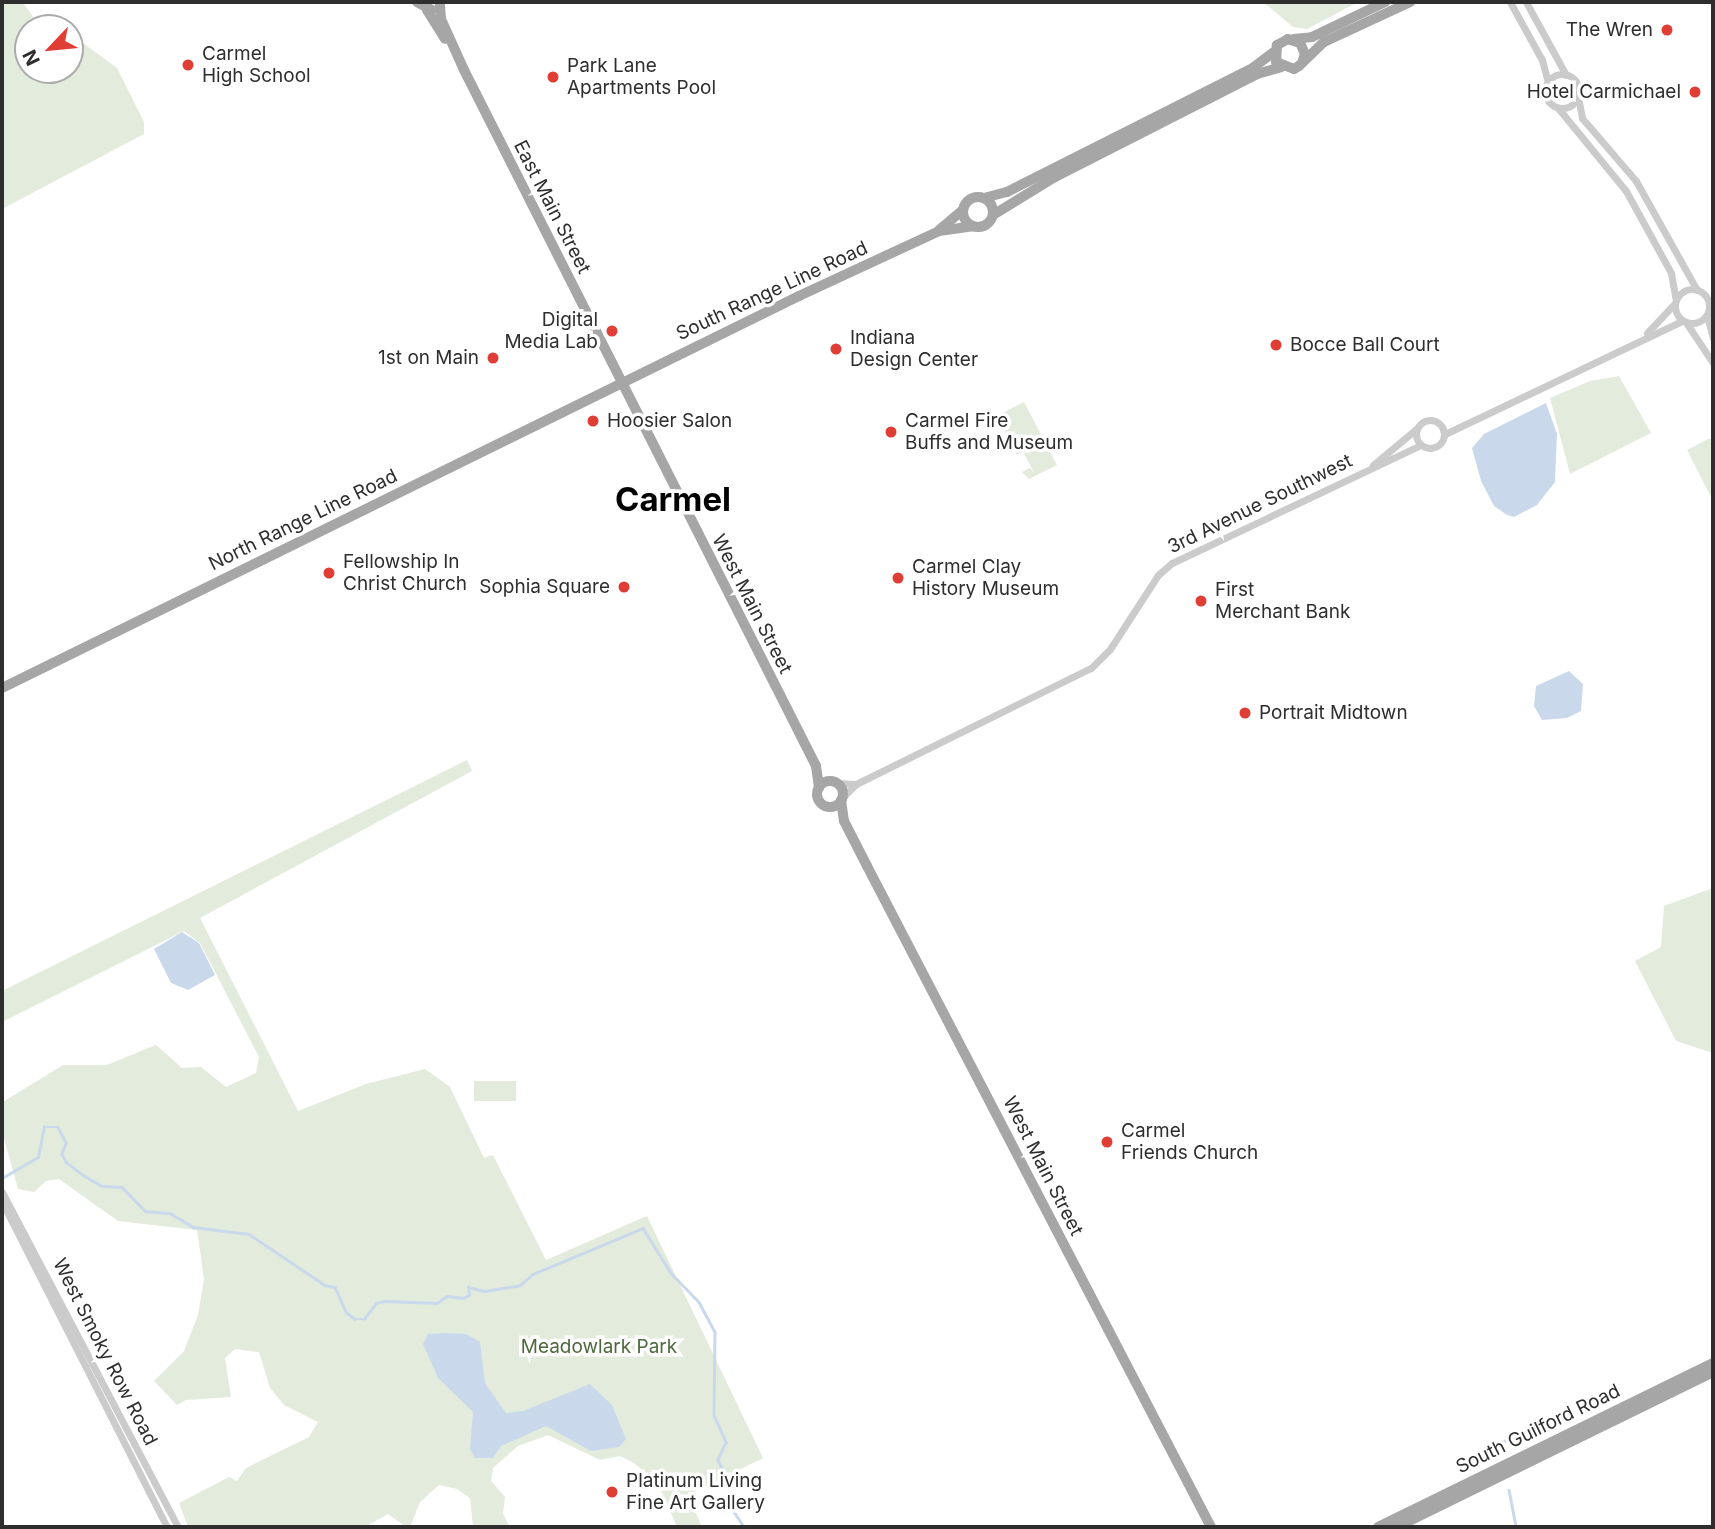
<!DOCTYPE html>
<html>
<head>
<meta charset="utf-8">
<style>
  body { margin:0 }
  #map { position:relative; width:1715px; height:1529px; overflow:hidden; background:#fff; font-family:Inter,sans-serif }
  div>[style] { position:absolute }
  .green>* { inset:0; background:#e2ebdc; transform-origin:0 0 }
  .water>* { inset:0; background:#c9d9eb }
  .stream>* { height:2.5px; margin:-1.25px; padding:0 1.25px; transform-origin:1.25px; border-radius:1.25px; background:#c9d9eb }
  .minor>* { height:7px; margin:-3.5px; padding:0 3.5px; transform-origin:3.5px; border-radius:3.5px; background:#cbcbcb }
  .minor>.ring { margin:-3.5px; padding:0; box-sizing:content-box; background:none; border:7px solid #cbcbcb; border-radius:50% }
  .major>* { height:10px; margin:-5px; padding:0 5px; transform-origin:5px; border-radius:5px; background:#a6a6a6 }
  .major>.ring { margin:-5px; padding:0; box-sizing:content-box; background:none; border:10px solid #a6a6a6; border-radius:50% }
  .dots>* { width:19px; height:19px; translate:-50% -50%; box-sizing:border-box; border:4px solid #fff; border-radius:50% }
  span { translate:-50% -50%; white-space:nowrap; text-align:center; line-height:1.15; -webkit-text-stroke:7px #fff; paint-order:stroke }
  .poi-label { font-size:19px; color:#2e2e2e }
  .right { translate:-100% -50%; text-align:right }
  .left { translate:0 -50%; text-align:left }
  .street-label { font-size:19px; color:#2e2e2e }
  .park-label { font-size:19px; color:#4c693d }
  .town-label { font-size:33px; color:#000; font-weight:700 }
  .frame { position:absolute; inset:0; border:4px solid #2e2e2e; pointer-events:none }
  .north { position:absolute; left:14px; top:14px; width:70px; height:70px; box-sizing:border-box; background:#fff; border:2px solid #ababab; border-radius:50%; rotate:244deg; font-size:19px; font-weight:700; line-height:28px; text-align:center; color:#2e2e2e }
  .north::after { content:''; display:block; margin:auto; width:24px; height:32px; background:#e03d35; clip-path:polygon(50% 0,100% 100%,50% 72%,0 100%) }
</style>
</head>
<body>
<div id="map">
  <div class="green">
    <i style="clip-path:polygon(2px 2px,24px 4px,41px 28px,28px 28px,28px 70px,70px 70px,72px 35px,117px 68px,144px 122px,144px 134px,2px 209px)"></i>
    <i style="clip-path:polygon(1263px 2px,1358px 2px,1307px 29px,1293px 27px)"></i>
    <i style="clip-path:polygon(1619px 376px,1651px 433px,1570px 474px,1550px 398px,1590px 381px)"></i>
    <i style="clip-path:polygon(1024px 402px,1057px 465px,1029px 479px,1022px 472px,1030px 468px,1034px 473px,1026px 457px,1023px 452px,1017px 455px,997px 416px)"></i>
    <i style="clip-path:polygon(1708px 439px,1713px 439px,1713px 501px,1687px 450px)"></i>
    <i style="clip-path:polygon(467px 760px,472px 771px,200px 918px,298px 1111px,366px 1084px,425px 1069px,450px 1087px,484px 1158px,493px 1155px,546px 1260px,647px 1216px,763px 1458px,688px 1495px,702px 1527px,677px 1527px,658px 1483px,634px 1463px,620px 1456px,600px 1460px,548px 1435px,518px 1446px,493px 1468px,491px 1481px,505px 1497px,503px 1514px,510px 1527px,473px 1527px,470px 1498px,457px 1489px,439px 1485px,420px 1502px,411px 1525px,406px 1527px,388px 1514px,365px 1527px,188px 1527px,179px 1503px,229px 1477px,237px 1481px,246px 1468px,309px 1437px,318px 1422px,284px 1405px,270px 1388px,259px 1352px,235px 1349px,225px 1358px,231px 1397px,186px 1400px,177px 1405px,154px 1381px,184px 1351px,198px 1315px,204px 1279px,197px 1230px,118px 1221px,59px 1179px,46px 1181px,34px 1192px,18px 1189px,2px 1131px,3px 1102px,63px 1065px,107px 1065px,156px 1045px,182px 1068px,201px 1067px,226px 1087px,256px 1073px,259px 1057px,200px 943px,184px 931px,2px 1022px,2px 991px)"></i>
    <i style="clip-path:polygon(1713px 888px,1713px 1053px,1676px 1041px,1635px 961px,1661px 947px,1664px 906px)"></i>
    <i style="left:516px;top:1081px;width:20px;height:42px;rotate:90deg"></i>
  </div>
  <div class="water">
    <i style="clip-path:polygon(1546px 403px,1557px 434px,1555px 482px,1537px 505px,1514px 517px,1507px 515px,1494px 506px,1481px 481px,1472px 448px,1484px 434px)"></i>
    <i style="clip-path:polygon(1569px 671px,1583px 684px,1581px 711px,1567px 718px,1542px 720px,1534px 706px,1536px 686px)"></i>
    <i style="clip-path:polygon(182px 932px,199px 943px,215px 975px,188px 990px,171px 983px,154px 949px)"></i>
    <i style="clip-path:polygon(445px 1333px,466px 1334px,480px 1342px,485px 1383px,506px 1413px,523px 1411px,590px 1384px,612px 1405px,626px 1439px,619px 1447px,591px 1451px,546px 1426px,501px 1446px,493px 1458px,475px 1458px,470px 1449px,473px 1412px,438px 1378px,423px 1344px,428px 1334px)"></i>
  </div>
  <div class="stream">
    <i style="left:2px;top:1178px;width:42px;rotate:-30.3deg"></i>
    <i style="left:38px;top:1157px;width:31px;rotate:-79deg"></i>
    <i style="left:44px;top:1127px;width:14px"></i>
    <i style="left:58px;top:1127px;width:18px;rotate:63deg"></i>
    <i style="left:66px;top:1143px;width:12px;rotate:110deg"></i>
    <i style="left:62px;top:1154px;width:9px;rotate:63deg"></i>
    <i style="left:66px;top:1162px;width:21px;rotate:37deg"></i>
    <i style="left:83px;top:1175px;width:22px;rotate:30deg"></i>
    <i style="left:102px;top:1186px;width:20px;rotate:3deg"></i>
    <i style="left:122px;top:1187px;width:33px;rotate:46deg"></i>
    <i style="left:145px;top:1211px;width:25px;rotate:5deg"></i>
    <i style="left:170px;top:1213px;width:27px;rotate:31deg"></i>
    <i style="left:193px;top:1227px;width:56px;rotate:7.1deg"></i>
    <i style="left:249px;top:1234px;width:92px;rotate:33.9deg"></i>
    <i style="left:325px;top:1285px;width:10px;rotate:11deg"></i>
    <i style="left:335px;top:1287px;width:27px;rotate:66deg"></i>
    <i style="left:346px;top:1312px;width:11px;rotate:38deg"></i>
    <i style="left:355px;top:1319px;width:9px"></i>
    <i style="left:364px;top:1319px;width:20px;rotate:-53deg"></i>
    <i style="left:376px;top:1303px;width:9px;rotate:-13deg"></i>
    <i style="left:385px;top:1301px;width:52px;rotate:2.2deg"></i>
    <i style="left:437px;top:1303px;width:12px;rotate:-35deg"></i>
    <i style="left:447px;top:1296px;width:16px;rotate:7deg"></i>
    <i style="left:463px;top:1298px;width:7px;rotate:-27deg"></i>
    <i style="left:469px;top:1295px;width:8px;rotate:-97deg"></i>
    <i style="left:468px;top:1287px;width:16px;rotate:14deg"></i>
    <i style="left:484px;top:1291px;width:36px;rotate:-9deg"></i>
    <i style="left:520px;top:1285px;width:17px;rotate:-40deg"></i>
    <i style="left:533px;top:1274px;width:119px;rotate:-22.7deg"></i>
    <i style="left:643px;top:1228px;width:53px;rotate:58.1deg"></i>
    <i style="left:671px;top:1273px;width:40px;rotate:46deg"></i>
    <i style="left:699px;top:1302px;width:34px;rotate:62deg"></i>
    <i style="left:715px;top:1332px;width:83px;rotate:90.7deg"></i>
    <i style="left:714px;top:1415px;width:30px;rotate:66deg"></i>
    <i style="left:726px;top:1442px;width:20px;rotate:114deg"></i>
    <i style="left:718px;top:1460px;width:27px;rotate:63deg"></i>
    <i style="left:730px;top:1484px;width:26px;rotate:83deg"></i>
    <i style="left:733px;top:1510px;width:20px;rotate:57deg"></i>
    <i style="left:1496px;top:1459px;width:8px;rotate:-113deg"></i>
    <i style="left:1493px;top:1452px;width:18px;rotate:-43deg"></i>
    <i style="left:1509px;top:1490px;width:38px;rotate:79deg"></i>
  </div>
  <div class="minor">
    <i style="left:1510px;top:2px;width:66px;rotate:61.1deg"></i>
    <i style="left:1542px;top:60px;width:23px;rotate:75deg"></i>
    <i style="left:1526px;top:2px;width:83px;rotate:61.3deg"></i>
    <i class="ring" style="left:1545px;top:74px;width:27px;height:27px"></i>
    <i style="left:1578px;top:97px;width:21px;rotate:79deg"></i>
    <i style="left:1582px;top:118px;width:83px;rotate:49.4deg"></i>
    <i style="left:1636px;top:181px;width:125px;rotate:60.8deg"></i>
    <i style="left:1558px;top:108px;width:107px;rotate:50.7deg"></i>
    <i style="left:1626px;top:191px;width:94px;rotate:61.2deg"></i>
    <i style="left:1671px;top:273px;width:27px;rotate:80deg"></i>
    <i class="ring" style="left:1675px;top:289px;width:27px;height:27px"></i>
    <i style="left:1707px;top:316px;width:23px;rotate:75deg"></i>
    <i style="left:1687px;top:324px;width:47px;rotate:56.3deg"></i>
    <i style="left:1647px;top:333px;width:41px;rotate:-47deg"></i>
    <i class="ring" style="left:1416px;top:420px;width:21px;height:21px"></i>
    <i style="left:1445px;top:434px;width:263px;rotate:-25.5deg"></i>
    <i style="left:1373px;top:465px;width:55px;rotate:-39.8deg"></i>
    <i style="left:836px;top:783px;width:20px;rotate:3deg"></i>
    <i style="left:843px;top:797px;width:18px;rotate:-45deg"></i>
    <i style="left:856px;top:784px;width:262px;rotate:-26.3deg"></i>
    <i style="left:1091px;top:668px;width:27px;rotate:-45deg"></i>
    <i style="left:1110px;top:649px;width:88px;rotate:-57deg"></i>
    <i style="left:1158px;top:575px;width:18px;rotate:-41deg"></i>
    <i style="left:1172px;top:563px;width:275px;rotate:-25.4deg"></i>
    <i style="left:2px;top:1192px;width:378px;rotate:62.3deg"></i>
    <i style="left:2px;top:1202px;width:364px;rotate:63.1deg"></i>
  </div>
  <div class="major">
    <i style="left:417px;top:2px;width:17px;rotate:28deg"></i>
    <i style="left:440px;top:5px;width:14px;rotate:86deg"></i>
    <i style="left:441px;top:19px;width:56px;rotate:65.7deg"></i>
    <i style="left:464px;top:70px;width:780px;rotate:63.17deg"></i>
    <i style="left:816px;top:766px;width:22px;rotate:82deg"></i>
    <i style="left:427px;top:10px;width:34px;rotate:58deg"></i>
    <i style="left:1294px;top:39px;width:18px;rotate:-6deg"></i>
    <i style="left:1312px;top:37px;width:81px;rotate:-25.6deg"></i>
    <i style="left:1302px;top:63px;width:9px;rotate:-72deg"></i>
    <i style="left:1305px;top:54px;width:12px;rotate:-114deg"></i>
    <i style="left:1300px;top:43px;width:13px;rotate:-162deg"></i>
    <i style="left:1288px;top:39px;width:13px;rotate:151deg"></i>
    <i style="left:1277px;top:45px;width:17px;rotate:93deg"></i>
    <i style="left:1276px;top:62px;width:19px;rotate:21deg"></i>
    <i style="left:1294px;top:69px;width:6px;rotate:-31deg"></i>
    <i style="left:1299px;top:66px;width:35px;rotate:-44deg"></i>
    <i style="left:1324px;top:42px;width:95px;rotate:-24.9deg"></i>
    <i class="ring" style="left:963px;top:197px;width:20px;height:20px"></i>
    <i style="left:984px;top:198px;width:24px;rotate:-15deg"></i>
    <i style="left:1007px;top:192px;width:277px;rotate:-26.8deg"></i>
    <i style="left:1254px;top:67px;width:26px;rotate:-37deg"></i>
    <i style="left:993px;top:215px;width:73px;rotate:-31.5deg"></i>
    <i style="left:1055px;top:177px;width:227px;rotate:-27deg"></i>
    <i style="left:1257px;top:74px;width:25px;rotate:-16deg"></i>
    <i style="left:939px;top:230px;width:31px;rotate:-40deg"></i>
    <i style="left:2px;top:688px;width:888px;rotate:-26.19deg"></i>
    <i style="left:799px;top:296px;width:154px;rotate:-24.9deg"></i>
    <i style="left:939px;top:231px;width:34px;rotate:-8deg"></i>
    <i class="ring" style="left:817px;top:781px;width:16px;height:16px"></i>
    <i style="left:841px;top:800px;width:21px;rotate:82deg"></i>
    <i style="left:844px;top:821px;width:51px;rotate:62.9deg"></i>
    <i style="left:867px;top:866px;width:745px;rotate:62.51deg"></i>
    <i style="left:1378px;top:1527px;width:373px;rotate:-26.1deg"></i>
    <i style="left:1397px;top:1527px;width:352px;rotate:-26.1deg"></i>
  </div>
  <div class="dots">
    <i style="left:1667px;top:30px;background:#e03d35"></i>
    <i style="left:188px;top:65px;background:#e03d35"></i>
    <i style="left:553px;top:77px;background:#e03d35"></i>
    <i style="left:1695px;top:92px;background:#e03d35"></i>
    <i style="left:612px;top:331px;background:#e03d35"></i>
    <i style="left:1276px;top:345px;background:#e03d35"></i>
    <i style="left:836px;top:349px;background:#e03d35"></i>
    <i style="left:493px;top:358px;background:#e03d35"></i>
    <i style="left:593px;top:421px;background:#e03d35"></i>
    <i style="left:891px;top:432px;background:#e03d35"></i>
    <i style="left:329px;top:573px;background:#e03d35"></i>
    <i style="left:898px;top:578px;background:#e03d35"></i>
    <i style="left:624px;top:587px;background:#e03d35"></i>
    <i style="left:1201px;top:601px;background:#e03d35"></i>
    <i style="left:1245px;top:713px;background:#e03d35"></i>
    <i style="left:1107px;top:1142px;background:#e03d35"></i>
    <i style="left:612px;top:1492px;background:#e03d35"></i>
  </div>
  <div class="poi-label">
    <span class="right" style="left:1653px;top:30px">The Wren</span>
    <span class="left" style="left:202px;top:65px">Carmel<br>High School</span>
    <span class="left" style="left:567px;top:77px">Park Lane<br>Apartments Pool</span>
    <span class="right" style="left:1681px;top:92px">Hotel Carmichael</span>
    <span class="right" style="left:598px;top:331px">Digital<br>Media Lab</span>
    <span class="left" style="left:850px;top:349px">Indiana<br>Design Center</span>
    <span class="left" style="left:1290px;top:345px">Bocce Ball Court</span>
    <span class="right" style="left:479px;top:358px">1st on Main</span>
    <span class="left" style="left:607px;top:421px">Hoosier Salon</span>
    <span class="left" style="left:905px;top:432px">Carmel Fire<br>Buffs and Museum</span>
    <span class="left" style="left:343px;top:573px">Fellowship In<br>Christ Church</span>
    <span class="left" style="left:912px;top:578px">Carmel Clay<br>History Museum</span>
    <span class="right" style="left:610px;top:587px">Sophia Square</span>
    <span class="left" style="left:1215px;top:601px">First<br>Merchant Bank</span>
    <span class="left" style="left:1259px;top:713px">Portrait Midtown</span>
    <span class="left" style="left:1121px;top:1142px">Carmel<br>Friends Church</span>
    <span class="left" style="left:626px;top:1492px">Platinum Living<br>Fine Art Gallery</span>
  </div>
  <div class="street-label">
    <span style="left:552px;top:207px;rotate:63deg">East Main Street</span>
    <span style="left:772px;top:291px;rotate:-25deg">South Range Line Road</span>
    <span style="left:1260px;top:504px;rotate:-26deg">3rd Avenue Southwest</span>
    <span style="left:303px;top:520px;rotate:-26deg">North Range Line Road</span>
    <span style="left:752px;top:604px;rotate:63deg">West Main Street</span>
    <span style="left:1043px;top:1166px;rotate:63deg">West Main Street</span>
    <span style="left:105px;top:1352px;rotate:63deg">West Smoky Row Road</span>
    <span style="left:1538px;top:1429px;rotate:-26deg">South Guilford Road</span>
  </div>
  <div class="park-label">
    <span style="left:599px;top:1347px">Meadowlark Park</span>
  </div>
  <div class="town-label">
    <span style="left:673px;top:500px">Carmel</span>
  </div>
  <div class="frame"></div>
  <div class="north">N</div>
</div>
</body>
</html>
